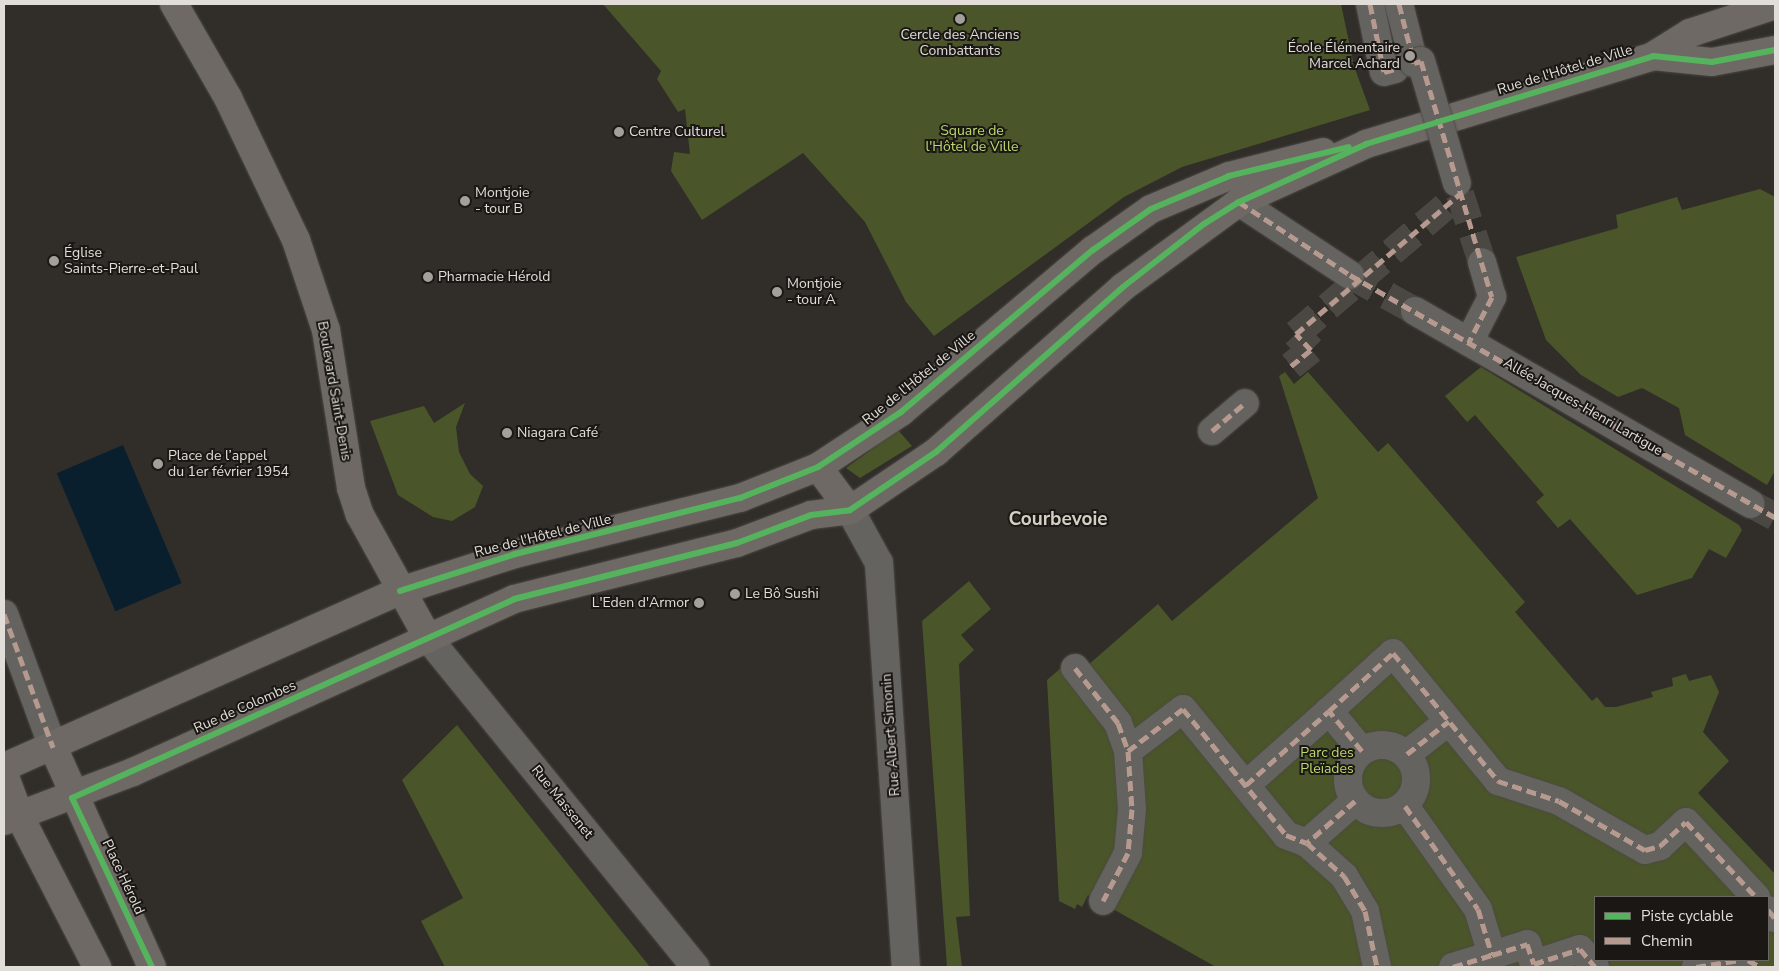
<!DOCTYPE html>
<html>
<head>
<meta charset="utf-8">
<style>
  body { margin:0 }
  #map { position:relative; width:1779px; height:971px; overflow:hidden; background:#312e2a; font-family:"Nunito Sans",sans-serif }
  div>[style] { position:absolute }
  .green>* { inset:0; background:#4a5529 }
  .water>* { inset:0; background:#091f2d; transform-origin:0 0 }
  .street-tunnel>* { height:28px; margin-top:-14px; transform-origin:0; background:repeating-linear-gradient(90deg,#4b4844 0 28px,transparent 0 42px) }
  .roads { filter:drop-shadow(0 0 1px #4d4a46) drop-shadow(0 0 1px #4d4a46) }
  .street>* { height:28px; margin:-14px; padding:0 14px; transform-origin:14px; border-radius:14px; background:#65635f }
  .street>.ring { margin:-14px; padding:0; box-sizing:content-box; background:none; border:28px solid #65635f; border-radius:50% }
  .secondary>* { height:28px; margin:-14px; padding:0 14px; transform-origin:14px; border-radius:14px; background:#6e6964 }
  .bridges { filter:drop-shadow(0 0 1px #4d4a46) drop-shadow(0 0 1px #4d4a46) }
  .street-bridge>* { height:28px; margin:-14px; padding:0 14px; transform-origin:14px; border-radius:14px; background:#65635f }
  .quiet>* { height:5px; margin-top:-2.5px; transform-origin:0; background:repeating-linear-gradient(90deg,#b69a8f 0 10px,transparent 0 15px) }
  .cycleway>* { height:6px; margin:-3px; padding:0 3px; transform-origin:3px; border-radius:3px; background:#56b35d }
  .dots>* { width:14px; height:14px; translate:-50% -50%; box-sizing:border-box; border:2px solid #1a1714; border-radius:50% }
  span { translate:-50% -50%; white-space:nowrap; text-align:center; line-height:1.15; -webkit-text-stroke:4px #1a1714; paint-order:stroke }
  .poi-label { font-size:14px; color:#e1ddd8 }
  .right { translate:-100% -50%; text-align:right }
  .left { translate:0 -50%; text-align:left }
  .street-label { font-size:14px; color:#e1ddd8 }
  .park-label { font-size:14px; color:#bcd86e }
  .district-label { font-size:19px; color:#d4cec3; font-weight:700 }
  .frame { position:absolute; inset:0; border:5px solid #e1ddd8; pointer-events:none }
  .legend { position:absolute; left:1594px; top:896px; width:175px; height:65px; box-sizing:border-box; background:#1a1714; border:1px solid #6a6662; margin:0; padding:6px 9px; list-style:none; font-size:15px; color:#e1ddd8 }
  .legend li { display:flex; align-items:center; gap:10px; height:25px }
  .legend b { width:25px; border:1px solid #6a6662 }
</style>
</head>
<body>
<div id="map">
  <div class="green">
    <i style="clip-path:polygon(603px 4px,1341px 4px,1354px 66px,1370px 110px,1182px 167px,1124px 197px,934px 336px,906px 302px,865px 222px,803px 153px,702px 220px,671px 171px,674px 152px,690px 154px,685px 109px,678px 112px,657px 79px,661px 71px)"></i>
    <i style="clip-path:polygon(1760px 189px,1775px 197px,1775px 471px,1767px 485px,1685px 435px,1679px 408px,1642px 388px,1618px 397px,1581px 375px,1546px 340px,1516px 257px,1618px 228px,1616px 215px,1677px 197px,1682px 210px)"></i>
    <i style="clip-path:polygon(1481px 367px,1739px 525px,1742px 530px,1726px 558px,1709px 549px,1692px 578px,1637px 595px,1570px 519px,1558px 528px,1536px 502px,1544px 495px,1475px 415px,1467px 422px,1445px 396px)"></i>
    <i style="clip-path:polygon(evenodd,1285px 372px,1294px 384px,1308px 372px,1378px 452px,1388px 443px,1525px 602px,1515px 612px,1592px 701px,1597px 697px,1605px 707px,1616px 707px,1653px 697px,1651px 692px,1673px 686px,1672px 678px,1686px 674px,1689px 681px,1711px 675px,1719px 692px,1703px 732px,1729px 761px,1698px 793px,1775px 874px,1775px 967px,1216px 967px,1088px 895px,1082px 907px,1077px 904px,1075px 909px,1059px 901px,1047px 680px,1062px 667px,1072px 679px,1158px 604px,1172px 621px,1318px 498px,1279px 376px,1285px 372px,1595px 897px,1768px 897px,1768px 960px,1595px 960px,1595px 897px)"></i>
    <i style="clip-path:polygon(465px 403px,456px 427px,459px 452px,470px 474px,483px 486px,475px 507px,452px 521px,433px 517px,398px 495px,370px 421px,424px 406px,434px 423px)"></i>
    <i style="clip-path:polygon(898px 430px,912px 446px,860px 478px,846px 468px)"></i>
    <i style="clip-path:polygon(969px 581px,991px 609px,961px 635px,974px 650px,959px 664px,970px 916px,956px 917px,962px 967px,947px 967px,922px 621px)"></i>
    <i style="clip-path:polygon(457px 725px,650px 967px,445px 967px,421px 921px,463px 898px,402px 780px)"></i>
  </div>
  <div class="water">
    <i style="left:123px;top:445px;width:150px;height:72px;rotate:67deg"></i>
  </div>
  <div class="street-tunnel">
    <i style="left:1350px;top:275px;width:74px;rotate:29deg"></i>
    <i style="left:1291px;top:366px;width:26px;rotate:-39deg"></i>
    <i style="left:1311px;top:350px;width:22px;rotate:-133deg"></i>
    <i style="left:1296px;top:334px;width:216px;rotate:-40.5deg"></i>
    <i style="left:1460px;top:194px;width:71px;rotate:72.1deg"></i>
    <i style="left:1751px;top:504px;width:27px;rotate:28deg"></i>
  </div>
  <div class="roads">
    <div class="street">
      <i style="left:1370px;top:4px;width:69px;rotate:78.4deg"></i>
      <i style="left:1384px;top:72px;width:11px;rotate:-15deg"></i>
      <i style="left:1399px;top:4px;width:61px;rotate:75.7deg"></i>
      <i style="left:1239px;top:202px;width:133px;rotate:33.3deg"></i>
      <i style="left:1415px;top:311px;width:387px;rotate:29.9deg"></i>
      <i style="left:1469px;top:342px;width:51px;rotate:-62.9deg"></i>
      <i style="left:1492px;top:297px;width:36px;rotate:-106deg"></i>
      <i style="left:1212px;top:431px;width:43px;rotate:-40.3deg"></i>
      <i style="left:850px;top:510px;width:60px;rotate:61.3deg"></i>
      <i style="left:879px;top:563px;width:405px;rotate:86.2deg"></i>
      <i style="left:4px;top:614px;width:142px;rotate:69.8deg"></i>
      <i style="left:428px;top:638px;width:424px;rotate:50.9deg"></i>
      <i style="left:1075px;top:668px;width:70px;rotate:52deg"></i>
      <i style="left:1118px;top:723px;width:30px;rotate:70deg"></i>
      <i style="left:1128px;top:751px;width:58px;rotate:86.1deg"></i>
      <i style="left:1132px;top:809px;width:44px;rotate:95.2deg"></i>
      <i style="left:1128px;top:853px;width:54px;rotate:117.5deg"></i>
      <i class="ring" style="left:1348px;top:745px;width:40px;height:40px"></i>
      <i style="left:1128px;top:751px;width:69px;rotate:-37.4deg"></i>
      <i style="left:1183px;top:709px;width:163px;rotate:50.7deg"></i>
      <i style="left:1286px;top:835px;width:22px;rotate:21deg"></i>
      <i style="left:1362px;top:751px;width:52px;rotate:-129.5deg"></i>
      <i style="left:1329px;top:711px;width:86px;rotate:-42.2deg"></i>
      <i style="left:1393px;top:653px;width:166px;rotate:50.6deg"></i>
      <i style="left:1498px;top:781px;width:64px;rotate:18.2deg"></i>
      <i style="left:1559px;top:801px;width:99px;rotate:29.7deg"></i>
      <i style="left:1645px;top:850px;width:16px;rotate:-15deg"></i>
      <i style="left:1660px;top:846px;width:35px;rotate:-43deg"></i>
      <i style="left:1686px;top:822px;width:103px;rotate:47deg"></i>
      <i style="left:1407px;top:754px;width:53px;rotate:-38.2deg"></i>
      <i style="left:1246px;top:785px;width:111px;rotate:-41.7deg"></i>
      <i style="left:1355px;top:801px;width:64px;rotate:138.8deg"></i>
      <i style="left:1307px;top:843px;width:50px;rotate:41.7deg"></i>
      <i style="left:1344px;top:876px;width:41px;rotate:59deg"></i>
      <i style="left:1365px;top:911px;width:57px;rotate:77.9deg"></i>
      <i style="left:1405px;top:806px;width:126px;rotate:54.7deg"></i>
      <i style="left:1478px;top:909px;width:48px;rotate:73.1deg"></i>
      <i style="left:1492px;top:955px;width:37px;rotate:-17deg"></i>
      <i style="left:1527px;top:944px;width:21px;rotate:71deg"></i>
      <i style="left:1534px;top:964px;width:48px;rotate:-18.1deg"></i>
      <i style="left:1580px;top:949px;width:23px;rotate:50deg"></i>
      <i style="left:1768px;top:910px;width:11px;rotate:49deg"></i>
      <i style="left:1453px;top:967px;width:41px;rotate:-17.1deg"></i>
      <i style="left:1696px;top:967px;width:44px;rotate:-9.2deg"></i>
    </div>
    <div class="secondary">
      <i style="left:174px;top:4px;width:108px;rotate:60.1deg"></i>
      <i style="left:228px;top:98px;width:157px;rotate:64.4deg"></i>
      <i style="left:296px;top:240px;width:95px;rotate:71.6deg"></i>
      <i style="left:326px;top:330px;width:160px;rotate:81deg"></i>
      <i style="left:351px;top:488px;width:28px;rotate:72deg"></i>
      <i style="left:360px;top:515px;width:141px;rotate:61.1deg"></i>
      <i style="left:1653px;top:56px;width:59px;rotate:5.8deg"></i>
      <i style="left:1712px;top:62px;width:64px;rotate:-10.8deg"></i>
      <i style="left:818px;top:467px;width:54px;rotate:53.3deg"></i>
      <i style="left:53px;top:747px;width:241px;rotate:65.8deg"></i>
      <i style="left:4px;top:767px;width:433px;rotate:-24deg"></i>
      <i style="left:400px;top:591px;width:121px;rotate:-17.8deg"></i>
      <i style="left:515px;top:554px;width:232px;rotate:-14deg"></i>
      <i style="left:740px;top:498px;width:84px;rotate:-21.7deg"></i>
      <i style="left:818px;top:467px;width:100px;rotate:-33.5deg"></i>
      <i style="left:901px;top:412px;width:251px;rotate:-40.2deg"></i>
      <i style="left:1093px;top:250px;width:71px;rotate:-35.3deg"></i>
      <i style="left:1151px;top:209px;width:85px;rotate:-22.9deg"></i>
      <i style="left:1229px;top:176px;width:97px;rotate:-14.3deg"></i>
      <i style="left:4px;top:774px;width:46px;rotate:69.6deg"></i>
      <i style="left:20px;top:817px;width:169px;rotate:62.8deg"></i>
      <i style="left:4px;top:821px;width:138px;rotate:-20.8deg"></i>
      <i style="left:133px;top:772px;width:418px;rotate:-24.4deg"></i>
      <i style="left:514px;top:599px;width:230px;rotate:-14.1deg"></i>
      <i style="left:737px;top:543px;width:79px;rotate:-20.7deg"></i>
      <i style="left:811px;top:515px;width:39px;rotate:-7deg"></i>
      <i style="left:850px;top:510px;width:104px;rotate:-34deg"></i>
      <i style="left:936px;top:452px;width:249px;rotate:-41.4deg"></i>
      <i style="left:1123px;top:287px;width:144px;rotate:-36.2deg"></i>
      <i style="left:1239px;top:202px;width:140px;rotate:-24.5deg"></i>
      <i style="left:1366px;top:144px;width:300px;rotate:-17deg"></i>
      <i style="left:1653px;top:56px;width:44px;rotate:-31.9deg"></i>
      <i style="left:1690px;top:33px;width:89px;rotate:-18.2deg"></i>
    </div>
  </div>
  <div class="bridges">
    <div class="street-bridge">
      <i style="left:1414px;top:63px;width:7px;rotate:-16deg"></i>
      <i style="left:1421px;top:61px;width:127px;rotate:73.6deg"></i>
    </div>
  </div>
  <div class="quiet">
    <i style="left:1370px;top:4px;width:69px;rotate:78.4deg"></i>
    <i style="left:1384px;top:72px;width:11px;rotate:-15deg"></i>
    <i style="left:1399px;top:4px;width:61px;rotate:75.7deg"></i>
    <i style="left:1414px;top:63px;width:7px;rotate:-16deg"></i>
    <i style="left:1421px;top:61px;width:246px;rotate:73.3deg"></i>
    <i style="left:1492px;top:297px;width:51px;rotate:117.1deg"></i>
    <i style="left:1239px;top:202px;width:133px;rotate:33.3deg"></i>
    <i style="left:1350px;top:275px;width:489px;rotate:29.7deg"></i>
    <i style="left:1291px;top:366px;width:26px;rotate:-39deg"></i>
    <i style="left:1311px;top:350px;width:22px;rotate:-133deg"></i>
    <i style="left:1296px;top:334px;width:216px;rotate:-40.5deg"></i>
    <i style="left:1212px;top:431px;width:43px;rotate:-40.3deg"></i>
    <i style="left:4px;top:614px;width:142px;rotate:69.8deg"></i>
    <i style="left:1075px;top:668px;width:70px;rotate:52deg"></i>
    <i style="left:1118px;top:723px;width:30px;rotate:70deg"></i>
    <i style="left:1128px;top:751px;width:58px;rotate:86.1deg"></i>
    <i style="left:1132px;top:809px;width:44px;rotate:95.2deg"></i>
    <i style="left:1128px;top:853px;width:54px;rotate:117.5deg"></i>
    <i style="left:1128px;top:751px;width:69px;rotate:-37.4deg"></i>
    <i style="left:1183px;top:709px;width:163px;rotate:50.7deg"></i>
    <i style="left:1286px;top:835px;width:22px;rotate:21deg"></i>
    <i style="left:1362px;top:751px;width:52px;rotate:-129.5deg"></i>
    <i style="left:1329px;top:711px;width:86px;rotate:-42.2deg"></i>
    <i style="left:1393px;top:653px;width:166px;rotate:50.6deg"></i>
    <i style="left:1498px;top:781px;width:64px;rotate:18.2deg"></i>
    <i style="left:1559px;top:801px;width:99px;rotate:29.7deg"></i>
    <i style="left:1645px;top:850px;width:16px;rotate:-15deg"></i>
    <i style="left:1660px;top:846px;width:35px;rotate:-43deg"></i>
    <i style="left:1686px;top:822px;width:103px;rotate:47deg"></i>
    <i style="left:1407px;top:754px;width:53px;rotate:-38.2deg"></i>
    <i style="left:1246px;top:785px;width:111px;rotate:-41.7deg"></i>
    <i style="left:1355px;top:801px;width:64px;rotate:138.8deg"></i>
    <i style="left:1307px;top:843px;width:50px;rotate:41.7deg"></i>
    <i style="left:1344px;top:876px;width:41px;rotate:59deg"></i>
    <i style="left:1365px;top:911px;width:57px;rotate:77.9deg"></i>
    <i style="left:1405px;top:806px;width:126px;rotate:54.7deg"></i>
    <i style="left:1478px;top:909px;width:48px;rotate:73.1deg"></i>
    <i style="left:1492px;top:955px;width:37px;rotate:-17deg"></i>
    <i style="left:1527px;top:944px;width:21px;rotate:71deg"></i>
    <i style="left:1534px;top:964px;width:48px;rotate:-18.1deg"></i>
    <i style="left:1580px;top:949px;width:23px;rotate:50deg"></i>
    <i style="left:1768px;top:910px;width:11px;rotate:49deg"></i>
    <i style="left:1748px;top:960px;width:14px;rotate:30deg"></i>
    <i style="left:1453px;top:967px;width:41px;rotate:-17.1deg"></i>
    <i style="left:1696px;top:967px;width:44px;rotate:-9.2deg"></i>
  </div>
  <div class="cycleway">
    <i style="left:400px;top:591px;width:121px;rotate:-17.8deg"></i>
    <i style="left:515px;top:554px;width:232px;rotate:-14deg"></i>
    <i style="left:740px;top:498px;width:84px;rotate:-21.7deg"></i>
    <i style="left:818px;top:467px;width:100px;rotate:-33.5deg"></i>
    <i style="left:901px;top:412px;width:251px;rotate:-40.2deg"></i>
    <i style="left:1093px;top:250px;width:71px;rotate:-35.3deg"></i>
    <i style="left:1151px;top:209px;width:85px;rotate:-22.9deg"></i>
    <i style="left:1229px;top:176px;width:123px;rotate:-13.6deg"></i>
    <i style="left:152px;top:967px;width:187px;rotate:-115.3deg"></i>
    <i style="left:72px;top:798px;width:485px;rotate:-24.2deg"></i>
    <i style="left:514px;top:599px;width:230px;rotate:-14.1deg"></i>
    <i style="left:737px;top:543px;width:79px;rotate:-20.7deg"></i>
    <i style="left:811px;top:515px;width:39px;rotate:-7deg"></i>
    <i style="left:850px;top:510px;width:104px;rotate:-34deg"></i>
    <i style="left:936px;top:452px;width:249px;rotate:-41.4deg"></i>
    <i style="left:1123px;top:287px;width:103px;rotate:-37.9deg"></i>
    <i style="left:1204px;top:224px;width:41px;rotate:-32.2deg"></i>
    <i style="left:1239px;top:202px;width:140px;rotate:-24.5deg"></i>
    <i style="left:1366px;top:144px;width:300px;rotate:-17deg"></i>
    <i style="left:1653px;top:56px;width:59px;rotate:5.8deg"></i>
    <i style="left:1712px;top:62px;width:64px;rotate:-10.8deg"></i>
  </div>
  <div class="dots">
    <i style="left:960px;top:19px;background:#a3a09b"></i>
    <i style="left:1410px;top:56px;background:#a3a09b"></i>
    <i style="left:619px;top:132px;background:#a3a09b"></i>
    <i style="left:465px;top:201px;background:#a3a09b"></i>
    <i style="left:54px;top:261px;background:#a3a09b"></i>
    <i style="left:428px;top:277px;background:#a3a09b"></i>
    <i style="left:777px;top:292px;background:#a3a09b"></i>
    <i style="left:507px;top:433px;background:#a3a09b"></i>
    <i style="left:158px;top:464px;background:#a3a09b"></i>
    <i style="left:735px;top:594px;background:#a3a09b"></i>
    <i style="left:699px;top:603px;background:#a3a09b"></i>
  </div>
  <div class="poi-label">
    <span style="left:960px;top:43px">Cercle des Anciens<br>Combattants</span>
    <span class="right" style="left:1400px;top:56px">École Élémentaire<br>Marcel Achard</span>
    <span class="left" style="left:629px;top:132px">Centre Culturel</span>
    <span class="left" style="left:475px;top:201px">Montjoie<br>- tour B</span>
    <span class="left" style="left:64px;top:261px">Église<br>Saints-Pierre-et-Paul</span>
    <span class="left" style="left:438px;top:277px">Pharmacie Hérold</span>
    <span class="left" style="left:787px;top:292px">Montjoie<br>- tour A</span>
    <span class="left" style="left:517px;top:433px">Niagara Café</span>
    <span class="left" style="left:168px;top:464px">Place de l’appel<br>du 1er février 1954</span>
    <span class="left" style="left:745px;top:594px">Le Bô Sushi</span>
    <span class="right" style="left:689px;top:603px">L'Eden d'Armor</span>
  </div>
  <div class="street-label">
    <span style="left:1565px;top:70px;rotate:-17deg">Rue de l'Hôtel de Ville</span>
    <span style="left:919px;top:378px;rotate:-39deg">Rue de l'Hôtel de Ville</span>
    <span style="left:334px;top:391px;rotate:80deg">Boulevard Saint-Denis</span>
    <span style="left:1583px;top:407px;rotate:30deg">Allée Jacques-Henri Lartigue</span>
    <span style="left:543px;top:536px;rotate:-14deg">Rue de l'Hôtel de Ville</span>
    <span style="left:245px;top:707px;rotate:-24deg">Rue de Colombes</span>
    <span style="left:891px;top:735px;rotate:-94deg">Rue Albert Simonin</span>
    <span style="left:562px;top:802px;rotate:51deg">Rue Massenet</span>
    <span style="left:123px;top:877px;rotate:65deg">Place Hérold</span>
  </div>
  <div class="park-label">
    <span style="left:972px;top:139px">Square de<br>l'Hôtel de Ville</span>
    <span style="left:1327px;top:761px">Parc des<br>Pleïades</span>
  </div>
  <div class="district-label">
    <span style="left:1058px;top:520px">Courbevoie</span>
  </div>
  <div class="frame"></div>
  <ul class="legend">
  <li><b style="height:6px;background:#56b35d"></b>Piste cyclable</li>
  <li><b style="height:6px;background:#b69a8f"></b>Chemin</li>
  </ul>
</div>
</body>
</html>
